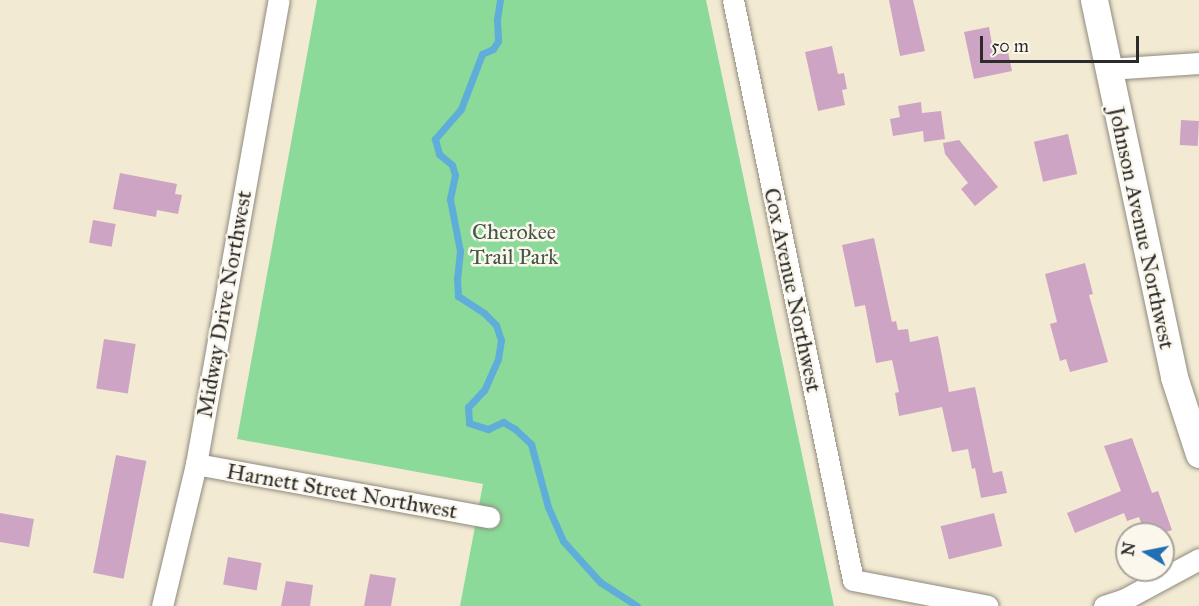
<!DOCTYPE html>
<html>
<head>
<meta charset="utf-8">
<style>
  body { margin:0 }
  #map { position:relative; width:1199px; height:606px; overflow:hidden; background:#f3ead3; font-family:"IM FELL Great Primer",serif }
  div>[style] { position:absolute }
  .green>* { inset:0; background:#8bda99 }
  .stream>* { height:7px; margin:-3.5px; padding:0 3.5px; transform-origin:3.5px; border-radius:3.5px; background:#5faed9 }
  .building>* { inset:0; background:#cea4c4; transform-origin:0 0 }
  .roads { filter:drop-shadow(0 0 2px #8f8a7f) drop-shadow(0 0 2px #8f8a7f) }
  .minor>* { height:21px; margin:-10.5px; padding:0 10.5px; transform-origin:10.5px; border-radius:10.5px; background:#fff }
  .tertiary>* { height:27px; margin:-13.5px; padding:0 13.5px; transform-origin:13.5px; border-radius:13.5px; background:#fff }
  span { translate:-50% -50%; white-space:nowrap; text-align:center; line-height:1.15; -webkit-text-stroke:5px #fbf7ec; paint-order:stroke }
  .street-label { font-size:22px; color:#2b2b2b }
  .park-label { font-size:22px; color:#435746 }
  .north { position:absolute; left:1115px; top:522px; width:60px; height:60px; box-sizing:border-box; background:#fbf7ec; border:2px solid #a8a59f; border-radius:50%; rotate:280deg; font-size:16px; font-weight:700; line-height:24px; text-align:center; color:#2b2b2b }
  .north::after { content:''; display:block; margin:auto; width:21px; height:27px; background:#1f6fb2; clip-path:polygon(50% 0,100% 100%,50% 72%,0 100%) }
  .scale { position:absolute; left:980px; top:36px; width:159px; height:27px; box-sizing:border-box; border:3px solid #2b2b2b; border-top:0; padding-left:8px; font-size:18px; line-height:21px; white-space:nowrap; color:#2b2b2b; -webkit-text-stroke:4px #fbf7ec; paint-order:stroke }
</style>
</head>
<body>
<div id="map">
  <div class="green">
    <i style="clip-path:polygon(317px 0,706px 0,834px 606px,460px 606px,483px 484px,237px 439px)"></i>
  </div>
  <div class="stream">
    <i style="left:500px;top:0;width:20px;rotate:99deg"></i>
    <i style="left:497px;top:20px;width:21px;rotate:87deg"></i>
    <i style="left:498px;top:41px;width:9px;rotate:122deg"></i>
    <i style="left:493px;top:49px;width:12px;rotate:156deg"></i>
    <i style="left:482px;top:54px;width:59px;rotate:110.9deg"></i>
    <i style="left:461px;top:109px;width:40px;rotate:131deg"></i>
    <i style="left:435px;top:139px;width:16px;rotate:75deg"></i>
    <i style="left:439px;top:154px;width:17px;rotate:40deg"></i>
    <i style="left:452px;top:165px;width:10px;rotate:73deg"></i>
    <i style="left:455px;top:175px;width:25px;rotate:102deg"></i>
    <i style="left:450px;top:199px;width:53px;rotate:79.1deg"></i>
    <i style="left:460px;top:251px;width:27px;rotate:96deg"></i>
    <i style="left:457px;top:278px;width:18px;rotate:87deg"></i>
    <i style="left:458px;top:296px;width:31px;rotate:33deg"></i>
    <i style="left:484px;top:313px;width:17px;rotate:45deg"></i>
    <i style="left:496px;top:325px;width:16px;rotate:72deg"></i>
    <i style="left:501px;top:340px;width:19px;rotate:99deg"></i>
    <i style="left:498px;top:359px;width:34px;rotate:114deg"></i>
    <i style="left:484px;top:390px;width:23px;rotate:133deg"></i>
    <i style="left:468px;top:407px;width:16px;rotate:86deg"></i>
    <i style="left:469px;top:423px;width:20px;rotate:18deg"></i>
    <i style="left:488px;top:429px;width:17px;rotate:-25deg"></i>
    <i style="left:503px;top:422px;width:14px;rotate:30deg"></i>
    <i style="left:515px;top:429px;width:22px;rotate:43deg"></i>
    <i style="left:531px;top:444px;width:65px;rotate:74.9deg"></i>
    <i style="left:548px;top:507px;width:37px;rotate:66deg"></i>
    <i style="left:563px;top:541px;width:55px;rotate:47.9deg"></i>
    <i style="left:600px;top:582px;width:44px;rotate:33deg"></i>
  </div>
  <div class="building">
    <i style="clip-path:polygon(889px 0,913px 0,925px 51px,900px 56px)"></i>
    <i style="clip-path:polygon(989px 27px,994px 55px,1008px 52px,1012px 71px,974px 79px,964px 32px)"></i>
    <i style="clip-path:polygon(832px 46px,838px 74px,844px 73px,847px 89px,842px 90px,845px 105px,818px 111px,805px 52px)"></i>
    <i style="clip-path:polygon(921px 102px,922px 113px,941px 111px,945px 139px,924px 142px,923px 131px,893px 136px,890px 119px,900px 117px,898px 106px)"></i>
    <i style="left:1181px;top:120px;width:18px;height:25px;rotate:3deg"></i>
    <i style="left:1068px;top:134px;width:41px;height:35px;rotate:77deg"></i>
    <i style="clip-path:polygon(959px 140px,998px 187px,975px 206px,961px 189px,968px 183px,945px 154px,943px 143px)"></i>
    <i style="clip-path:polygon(120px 173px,177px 184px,175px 194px,182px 195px,178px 214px,157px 210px,156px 217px,113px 209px)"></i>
    <i style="left:93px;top:220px;width:23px;height:23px;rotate:10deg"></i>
    <i style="clip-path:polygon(874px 238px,892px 322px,896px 321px,898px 330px,908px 329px,910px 342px,938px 336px,949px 392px,975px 387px,993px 473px,1002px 471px,1007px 493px,981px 498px,975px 468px,972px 469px,968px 449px,952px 452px,942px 407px,899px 416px,895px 393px,899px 392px,892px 360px,876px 363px,865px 305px,855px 307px,842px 245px)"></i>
    <i style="clip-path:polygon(1085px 263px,1093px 294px,1089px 295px,1108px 362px,1070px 372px,1066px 359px,1060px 361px,1050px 324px,1057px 322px,1045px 274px)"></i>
    <i style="left:104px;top:339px;width:32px;height:50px;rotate:9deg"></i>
    <i style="clip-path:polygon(1132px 438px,1152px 493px,1158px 491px,1172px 530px,1161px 534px,1145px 534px,1139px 517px,1127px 521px,1124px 513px,1075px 533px,1067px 513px,1121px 491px,1104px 446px)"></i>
    <i style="left:116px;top:455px;width:31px;height:120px;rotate:11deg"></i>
    <i style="clip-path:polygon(0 513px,34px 519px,29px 547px,0 542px)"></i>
    <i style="left:994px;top:513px;width:34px;height:55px;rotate:76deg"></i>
    <i style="left:228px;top:557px;width:34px;height:28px;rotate:10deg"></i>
    <i style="clip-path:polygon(370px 574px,396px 578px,391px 606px,364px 606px)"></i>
    <i style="clip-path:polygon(286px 581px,313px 585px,310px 606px,281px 606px)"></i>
  </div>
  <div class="roads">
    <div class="minor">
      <i style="left:733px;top:0;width:592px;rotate:78.31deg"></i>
      <i style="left:853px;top:580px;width:137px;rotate:10.9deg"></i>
      <i style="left:1108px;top:69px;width:91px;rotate:-3.8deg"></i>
      <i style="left:196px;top:464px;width:298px;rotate:10.3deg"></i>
      <i style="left:162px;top:606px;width:146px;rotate:-76.5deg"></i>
      <i style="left:196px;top:464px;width:471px;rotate:-79.9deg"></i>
      <i style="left:1104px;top:606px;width:20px;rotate:-18deg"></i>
      <i style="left:1123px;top:600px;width:86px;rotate:-28.3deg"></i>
    </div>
    <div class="tertiary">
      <i style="left:1094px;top:0;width:385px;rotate:78deg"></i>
      <i style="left:1174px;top:377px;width:81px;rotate:72deg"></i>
    </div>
  </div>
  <div class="street-label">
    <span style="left:1142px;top:228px;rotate:78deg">Johnson Avenue Northwest</span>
    <span style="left:793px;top:290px;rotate:78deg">Cox Avenue Northwest</span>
    <span style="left:224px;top:304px;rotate:-80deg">Midway Drive Northwest</span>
    <span style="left:342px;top:491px;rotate:10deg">Harnett Street Northwest</span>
  </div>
  <div class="park-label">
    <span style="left:514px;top:244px">Cherokee<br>Trail Park</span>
  </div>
  <div class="north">N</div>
  <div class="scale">50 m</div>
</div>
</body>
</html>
